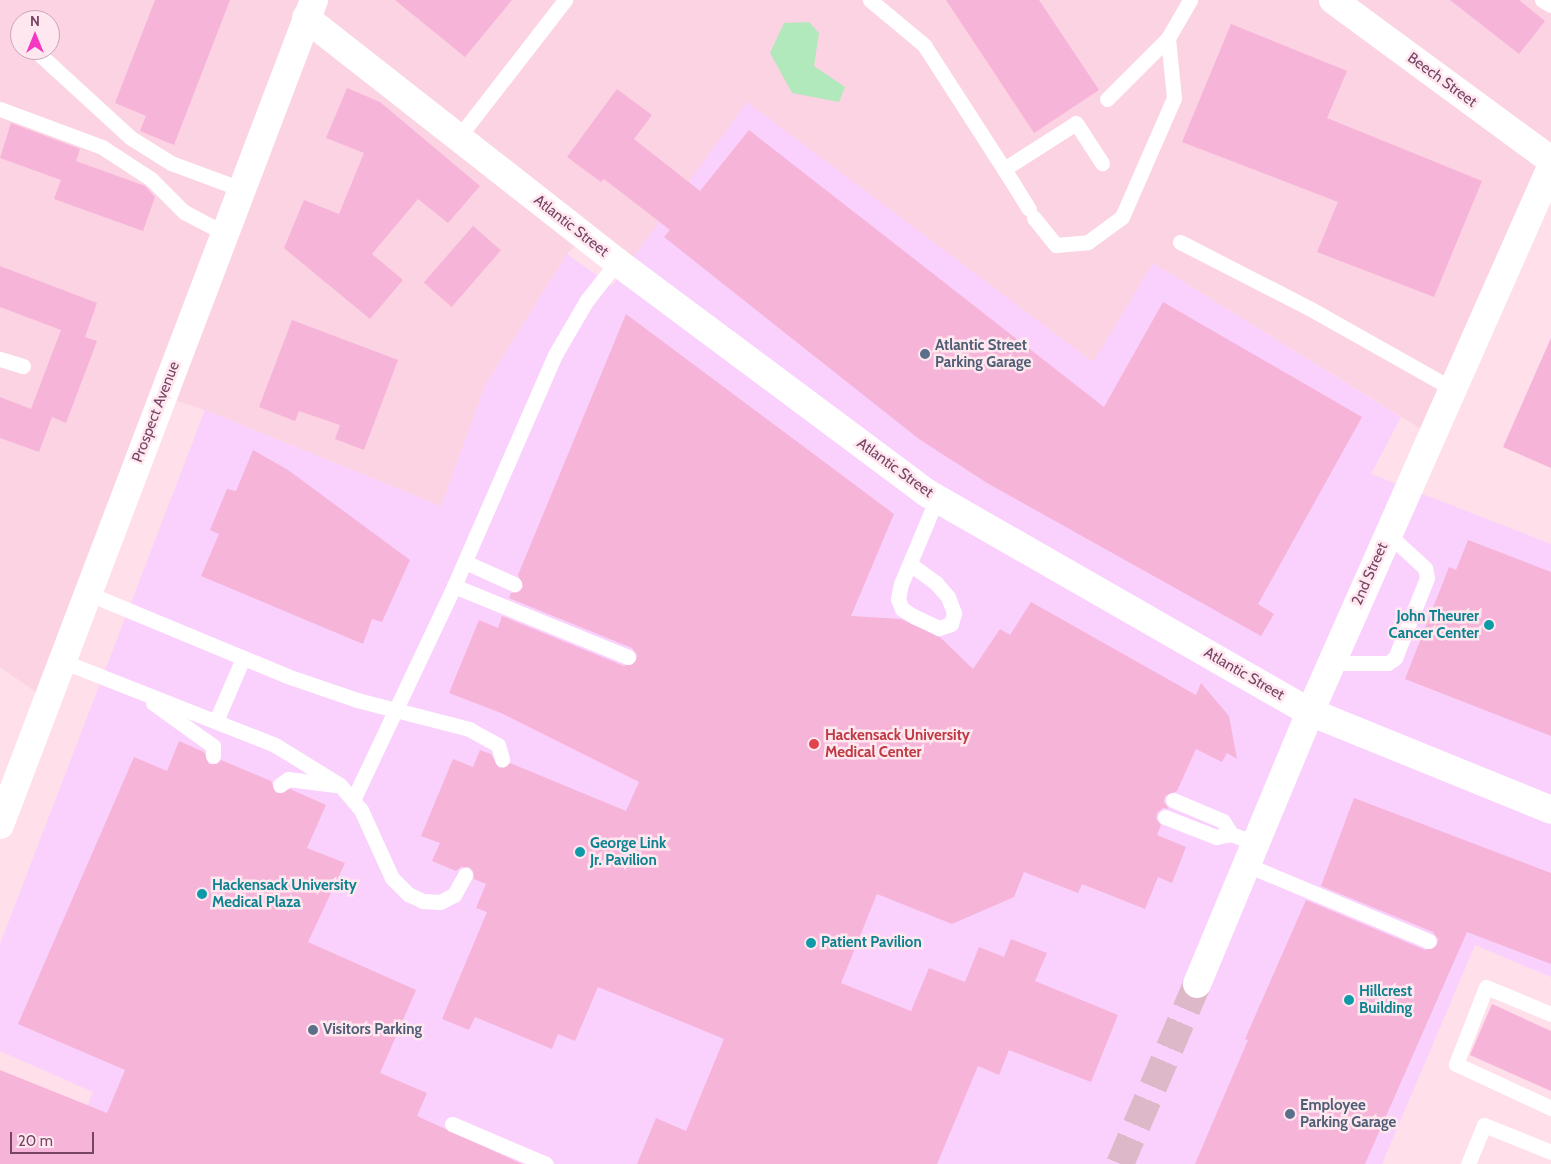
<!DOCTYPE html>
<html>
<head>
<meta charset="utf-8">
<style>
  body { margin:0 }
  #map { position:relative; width:1551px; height:1164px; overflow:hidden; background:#fedfea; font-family:Cabin,sans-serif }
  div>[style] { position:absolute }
  .residential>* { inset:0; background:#fcd3e3 }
  .medical>* { inset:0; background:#fad1fd }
  .water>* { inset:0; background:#b2e9bc }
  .building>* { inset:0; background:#f6b4d9; transform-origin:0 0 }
  .tertiary-tunnel>* { height:28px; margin-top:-14px; transform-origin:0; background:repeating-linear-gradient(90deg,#dcb8c8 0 28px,transparent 0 42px) }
  .service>* { height:15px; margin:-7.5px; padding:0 7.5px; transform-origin:7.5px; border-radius:7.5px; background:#fff }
  .minor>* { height:28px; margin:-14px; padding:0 14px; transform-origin:14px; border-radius:14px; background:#fff }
  .tertiary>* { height:28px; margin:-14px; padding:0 14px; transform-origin:14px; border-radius:14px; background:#fff }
  .dots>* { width:14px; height:14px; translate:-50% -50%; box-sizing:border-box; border:2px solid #ffe7f0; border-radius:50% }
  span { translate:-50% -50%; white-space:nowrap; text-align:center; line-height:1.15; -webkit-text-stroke:5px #ffe7f0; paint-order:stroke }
  .street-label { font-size:15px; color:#774563 }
  .service-label { font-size:15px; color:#4e5e75; font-weight:700 }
  .left { translate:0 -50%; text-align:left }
  .culture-label { font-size:15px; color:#0d838f; font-weight:700 }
  .right { translate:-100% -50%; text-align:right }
  .health-label { font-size:15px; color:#be3a42; font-weight:700 }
  .north { position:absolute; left:10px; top:10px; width:50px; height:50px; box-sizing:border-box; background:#ffe7f0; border:1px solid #c9a6b8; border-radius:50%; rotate:0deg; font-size:14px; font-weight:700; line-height:20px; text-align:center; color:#774563 }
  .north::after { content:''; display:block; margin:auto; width:18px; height:22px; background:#f438c3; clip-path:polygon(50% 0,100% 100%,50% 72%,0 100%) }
  .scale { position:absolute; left:10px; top:1132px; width:84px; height:22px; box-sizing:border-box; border:2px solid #774563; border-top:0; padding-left:6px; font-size:15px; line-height:18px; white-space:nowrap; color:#774563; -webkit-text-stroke:4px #ffe7f0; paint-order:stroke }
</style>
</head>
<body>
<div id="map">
  <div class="residential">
    <i style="clip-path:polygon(evenodd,0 0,1551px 0,1551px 167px,1431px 435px,1153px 263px,1094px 363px,747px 103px,626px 269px,584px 237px,567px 254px,485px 385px,441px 506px,205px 410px,163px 396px,47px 700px,0 667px,0 0,20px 20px,50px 20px,50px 50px,20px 50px,20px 20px)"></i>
  </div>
  <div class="medical">
    <i style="clip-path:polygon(747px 102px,1093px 362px,1153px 263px,1401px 417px,1371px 474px,1551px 544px,1551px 977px,1475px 945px,1382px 1164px,64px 1164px,93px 1092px,0 1051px,0 944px,205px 410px,441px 506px,485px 385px,567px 254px,612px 286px)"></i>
  </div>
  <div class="water">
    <i style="clip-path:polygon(809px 22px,819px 33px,814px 66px,845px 87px,839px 102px,792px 93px,770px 53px,784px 23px)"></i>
  </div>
  <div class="building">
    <i style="clip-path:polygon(155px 0,230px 0,174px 145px,140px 131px,146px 116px,115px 103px)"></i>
    <i style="clip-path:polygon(395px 0,512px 0,465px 57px)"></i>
    <i style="clip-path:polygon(946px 0,1039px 0,1099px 90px,1034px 133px)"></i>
    <i style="clip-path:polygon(1450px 0,1519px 0,1545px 21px,1519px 54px)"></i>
    <i style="clip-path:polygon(1231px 24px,1347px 71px,1327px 118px,1482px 181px,1434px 297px,1317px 252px,1338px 202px,1182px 142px)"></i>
    <i style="clip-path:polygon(347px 88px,380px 102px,480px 186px,448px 223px,418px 199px,372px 254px,403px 280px,370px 319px,284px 248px,304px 200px,339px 214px,364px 153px,326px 138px)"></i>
    <i style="clip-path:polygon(617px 89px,652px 115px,634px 139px,700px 191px,749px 130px,1104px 407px,1163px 302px,1362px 417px,1258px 604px,1274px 614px,1261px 636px,987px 483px,919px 439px,664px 237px,670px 230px,604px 179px,601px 182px,567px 157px)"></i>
    <i style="clip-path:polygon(11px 123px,80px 149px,76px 161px,145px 186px,155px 197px,143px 231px,54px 199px,61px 180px,0 158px)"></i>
    <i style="left:473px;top:226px;width:37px;height:75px;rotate:41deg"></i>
    <i style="clip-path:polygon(0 266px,97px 303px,85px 337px,97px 341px,66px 423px,52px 417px,39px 452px,0 438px,0 397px,31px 409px,61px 330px,0 307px)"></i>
    <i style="clip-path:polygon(626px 314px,894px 514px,851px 616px,901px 619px,941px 638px,973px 669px,1000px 629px,1010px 635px,1031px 602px,1196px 695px,1201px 683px,1229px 716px,1237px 759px,1227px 753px,1222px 762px,1196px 749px,1177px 791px,1165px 796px,1164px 802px,1169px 809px,1163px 808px,1157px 813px,1156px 819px,1161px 825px,1157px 835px,1186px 847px,1172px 883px,1158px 877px,1145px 909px,1082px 884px,1078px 893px,1024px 872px,1014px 897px,952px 924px,877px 894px,841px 983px,911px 1011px,929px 968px,965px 982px,979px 947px,1004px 957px,1011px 939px,1047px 953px,1035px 981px,1118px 1015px,1091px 1082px,1009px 1050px,999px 1075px,978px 1066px,937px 1164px,637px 1164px,656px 1118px,686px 1131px,724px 1039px,598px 987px,575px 1041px,558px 1034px,552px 1049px,475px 1017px,469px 1030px,442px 1019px,487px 912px,476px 908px,486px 884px,474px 879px,473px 871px,469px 867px,461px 867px,456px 871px,432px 861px,440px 843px,421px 836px,453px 759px,473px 767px,480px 750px,491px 754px,499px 768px,510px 763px,626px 811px,639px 782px,501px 713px,449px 693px,479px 620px,498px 628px,502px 616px,624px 666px,636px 661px,637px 655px,632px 648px,509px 598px,511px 593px,519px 592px,523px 587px,518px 575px)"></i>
    <i style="clip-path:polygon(292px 320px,398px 360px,364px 450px,335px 439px,340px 425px,299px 411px,295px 421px,259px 407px)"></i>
    <i style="clip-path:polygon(1551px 338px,1551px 468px,1503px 447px)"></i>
    <i style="clip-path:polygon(253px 450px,288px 470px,410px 560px,382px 622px,372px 619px,363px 644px,201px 576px,219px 534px,210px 530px,227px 489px,236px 491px)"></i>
    <i style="clip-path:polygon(1468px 540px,1551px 572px,1551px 736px,1405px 679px,1449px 567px,1456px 570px)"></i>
    <i style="clip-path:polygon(179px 741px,204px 752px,209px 764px,217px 764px,221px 760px,271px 781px,276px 793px,290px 789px,326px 805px,307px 848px,345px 863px,308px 942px,416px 990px,380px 1073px,427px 1093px,417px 1116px,522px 1164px,0 1164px,0 1070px,107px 1113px,125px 1070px,18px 1024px,134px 757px,167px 771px)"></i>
    <i style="clip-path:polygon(1354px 798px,1551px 873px,1551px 964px,1467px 932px,1365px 1164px,1195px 1164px,1248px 1040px,1245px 1039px,1306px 900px,1425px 950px,1437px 945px,1438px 939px,1433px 932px,1321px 886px)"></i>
    <i style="clip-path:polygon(1492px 1004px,1551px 1031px,1551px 1091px,1470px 1055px)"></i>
  </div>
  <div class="tertiary-tunnel">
    <i style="left:1120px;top:1164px;width:196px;rotate:-66.8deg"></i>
  </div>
  <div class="service">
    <i style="left:870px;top:0;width:70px;rotate:39.8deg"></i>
    <i style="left:924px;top:45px;width:148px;rotate:57.2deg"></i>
    <i style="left:1004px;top:169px;width:85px;rotate:-32.6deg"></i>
    <i style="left:1076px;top:123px;width:48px;rotate:57deg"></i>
    <i style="left:1542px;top:0;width:10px;rotate:29deg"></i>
    <i style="left:37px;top:52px;width:127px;rotate:42.5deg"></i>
    <i style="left:131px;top:138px;width:47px;rotate:32deg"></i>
    <i style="left:171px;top:163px;width:75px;rotate:20.4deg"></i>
    <i style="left:1107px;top:99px;width:86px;rotate:-45deg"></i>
    <i style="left:1168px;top:38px;width:44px;rotate:-59.9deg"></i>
    <i style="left:0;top:109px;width:109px;rotate:20.4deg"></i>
    <i style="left:102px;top:147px;width:59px;rotate:33.1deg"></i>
    <i style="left:151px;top:179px;width:47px;rotate:45deg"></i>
    <i style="left:184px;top:212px;width:45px;rotate:27.7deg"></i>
    <i style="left:458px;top:138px;width:175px;rotate:-52.2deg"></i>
    <i style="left:1004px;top:169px;width:47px;rotate:58deg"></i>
    <i style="left:1034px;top:218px;width:35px;rotate:51deg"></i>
    <i style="left:1056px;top:245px;width:32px;rotate:-5deg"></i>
    <i style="left:1088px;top:242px;width:42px;rotate:-36.3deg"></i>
    <i style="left:1122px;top:217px;width:130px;rotate:-66.4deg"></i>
    <i style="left:1174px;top:98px;width:60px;rotate:-95.7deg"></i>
    <i style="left:1180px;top:242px;width:145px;rotate:27.1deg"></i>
    <i style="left:1309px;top:308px;width:163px;rotate:29.4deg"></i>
    <i style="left:0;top:359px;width:24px;rotate:17deg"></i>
    <i style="left:465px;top:562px;width:54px;rotate:24.2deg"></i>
    <i style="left:910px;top:564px;width:32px;rotate:36deg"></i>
    <i style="left:936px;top:583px;width:18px;rotate:49deg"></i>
    <i style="left:948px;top:597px;width:17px;rotate:69deg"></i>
    <i style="left:954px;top:613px;width:11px;rotate:105deg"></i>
    <i style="left:951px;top:624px;width:13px;rotate:162deg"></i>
    <i style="left:939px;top:628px;width:26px;rotate:-155deg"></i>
    <i style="left:915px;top:617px;width:15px;rotate:-148deg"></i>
    <i style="left:902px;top:609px;width:11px;rotate:-112deg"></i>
    <i style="left:898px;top:599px;width:15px;rotate:-79deg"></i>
    <i style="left:901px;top:584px;width:93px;rotate:-67.3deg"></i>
    <i style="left:454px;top:586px;width:188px;rotate:22.2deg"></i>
    <i style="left:87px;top:593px;width:217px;rotate:22.5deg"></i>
    <i style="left:287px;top:676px;width:74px;rotate:18.9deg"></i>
    <i style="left:357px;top:700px;width:116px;rotate:14.5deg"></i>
    <i style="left:469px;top:729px;width:33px;rotate:29deg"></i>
    <i style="left:498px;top:745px;width:15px;rotate:74deg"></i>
    <i style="left:62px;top:661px;width:229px;rotate:21.5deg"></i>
    <i style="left:275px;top:745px;width:76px;rotate:31.6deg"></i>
    <i style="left:340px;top:785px;width:33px;rotate:50deg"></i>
    <i style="left:361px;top:810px;width:75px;rotate:65.5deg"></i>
    <i style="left:392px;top:878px;width:23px;rotate:45deg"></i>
    <i style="left:408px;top:894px;width:17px;rotate:25deg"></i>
    <i style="left:423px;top:901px;width:17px;rotate:3deg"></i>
    <i style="left:440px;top:902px;width:16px;rotate:-27deg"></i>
    <i style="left:454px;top:895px;width:23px;rotate:-61deg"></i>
    <i style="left:1331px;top:663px;width:57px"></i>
    <i style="left:1388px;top:663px;width:9px;rotate:-36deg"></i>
    <i style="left:1395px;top:658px;width:86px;rotate:-68.2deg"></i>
    <i style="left:1427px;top:578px;width:10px;rotate:-101deg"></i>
    <i style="left:1425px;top:568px;width:50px;rotate:-137.4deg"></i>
    <i style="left:153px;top:703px;width:74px;rotate:35.6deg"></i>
    <i style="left:213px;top:746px;width:10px;rotate:90deg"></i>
    <i style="left:216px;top:721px;width:69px;rotate:-66.8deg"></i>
    <i style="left:280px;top:785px;width:10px;rotate:-37deg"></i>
    <i style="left:288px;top:779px;width:48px;rotate:7.1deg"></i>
    <i style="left:353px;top:800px;width:237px;rotate:-64.7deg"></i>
    <i style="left:454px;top:586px;width:254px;rotate:-66.4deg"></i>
    <i style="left:556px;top:353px;width:61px;rotate:-59.7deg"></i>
    <i style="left:587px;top:300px;width:48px;rotate:-51.7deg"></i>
    <i style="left:1173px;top:800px;width:54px;rotate:22.8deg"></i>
    <i style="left:1223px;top:821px;width:15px;rotate:58deg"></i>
    <i style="left:1165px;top:817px;width:55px;rotate:21.4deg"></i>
    <i style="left:1216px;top:837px;width:15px;rotate:-11deg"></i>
    <i style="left:1231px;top:834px;width:28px;rotate:21deg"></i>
    <i style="left:1247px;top:865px;width:197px;rotate:22.7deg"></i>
    <i style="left:1551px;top:1014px;width:70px;rotate:-157.4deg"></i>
    <i style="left:1486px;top:987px;width:83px;rotate:111.3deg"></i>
    <i style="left:1456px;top:1064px;width:105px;rotate:24.9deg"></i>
    <i style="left:452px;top:1124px;width:102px;rotate:23.1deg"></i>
    <i style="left:1468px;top:1164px;width:42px;rotate:-67.7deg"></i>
    <i style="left:1484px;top:1125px;width:72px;rotate:21.9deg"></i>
  </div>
  <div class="minor">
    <i style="left:1333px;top:0;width:270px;rotate:36.3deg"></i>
  </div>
  <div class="tertiary">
    <i style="left:306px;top:18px;width:395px;rotate:38.1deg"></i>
    <i style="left:617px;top:262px;width:387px;rotate:36.7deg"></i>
    <i style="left:927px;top:493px;width:441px;rotate:29.8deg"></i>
    <i style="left:1310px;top:712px;width:260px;rotate:22.1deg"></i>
    <i style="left:0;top:825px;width:883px;rotate:-69.16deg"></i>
    <i style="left:1197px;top:984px;width:295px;rotate:-67.4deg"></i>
    <i style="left:1310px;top:712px;width:596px;rotate:-66.14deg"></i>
  </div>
  <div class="dots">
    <i style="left:925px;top:354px;background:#5c6f8a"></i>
    <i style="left:1489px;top:625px;background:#0f9aa8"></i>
    <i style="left:814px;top:744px;background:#e0444e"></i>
    <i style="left:580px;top:852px;background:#0f9aa8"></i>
    <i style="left:202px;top:894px;background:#0f9aa8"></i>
    <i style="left:811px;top:943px;background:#0f9aa8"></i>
    <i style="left:1349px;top:1000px;background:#0f9aa8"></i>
    <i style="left:313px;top:1030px;background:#5c6f8a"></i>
    <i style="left:1290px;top:1114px;background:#5c6f8a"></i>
  </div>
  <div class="street-label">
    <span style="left:1442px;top:80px;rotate:36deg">Beech Street</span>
    <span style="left:571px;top:226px;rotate:38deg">Atlantic Street</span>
    <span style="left:156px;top:412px;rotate:-69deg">Prospect Avenue</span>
    <span style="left:895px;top:468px;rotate:36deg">Atlantic Street</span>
    <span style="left:1370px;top:574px;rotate:-66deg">2nd Street</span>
    <span style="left:1244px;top:674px;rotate:30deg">Atlantic Street</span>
  </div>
  <div class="service-label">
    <span class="left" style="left:935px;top:354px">Atlantic Street<br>Parking Garage</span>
    <span class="left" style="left:323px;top:1030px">Visitors Parking</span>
    <span class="left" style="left:1300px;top:1114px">Employee<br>Parking Garage</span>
  </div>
  <div class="culture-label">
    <span class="right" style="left:1479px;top:625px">John Theurer<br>Cancer Center</span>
    <span class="left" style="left:590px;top:852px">George Link<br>Jr. Pavilion</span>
    <span class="left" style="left:212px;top:894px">Hackensack University<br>Medical Plaza</span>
    <span class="left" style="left:821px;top:943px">Patient Pavilion</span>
    <span class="left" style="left:1359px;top:1000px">Hillcrest<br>Building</span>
  </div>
  <div class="health-label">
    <span class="left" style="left:825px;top:744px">Hackensack University<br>Medical Center</span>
  </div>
  <div class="north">N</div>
  <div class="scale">20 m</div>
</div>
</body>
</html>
